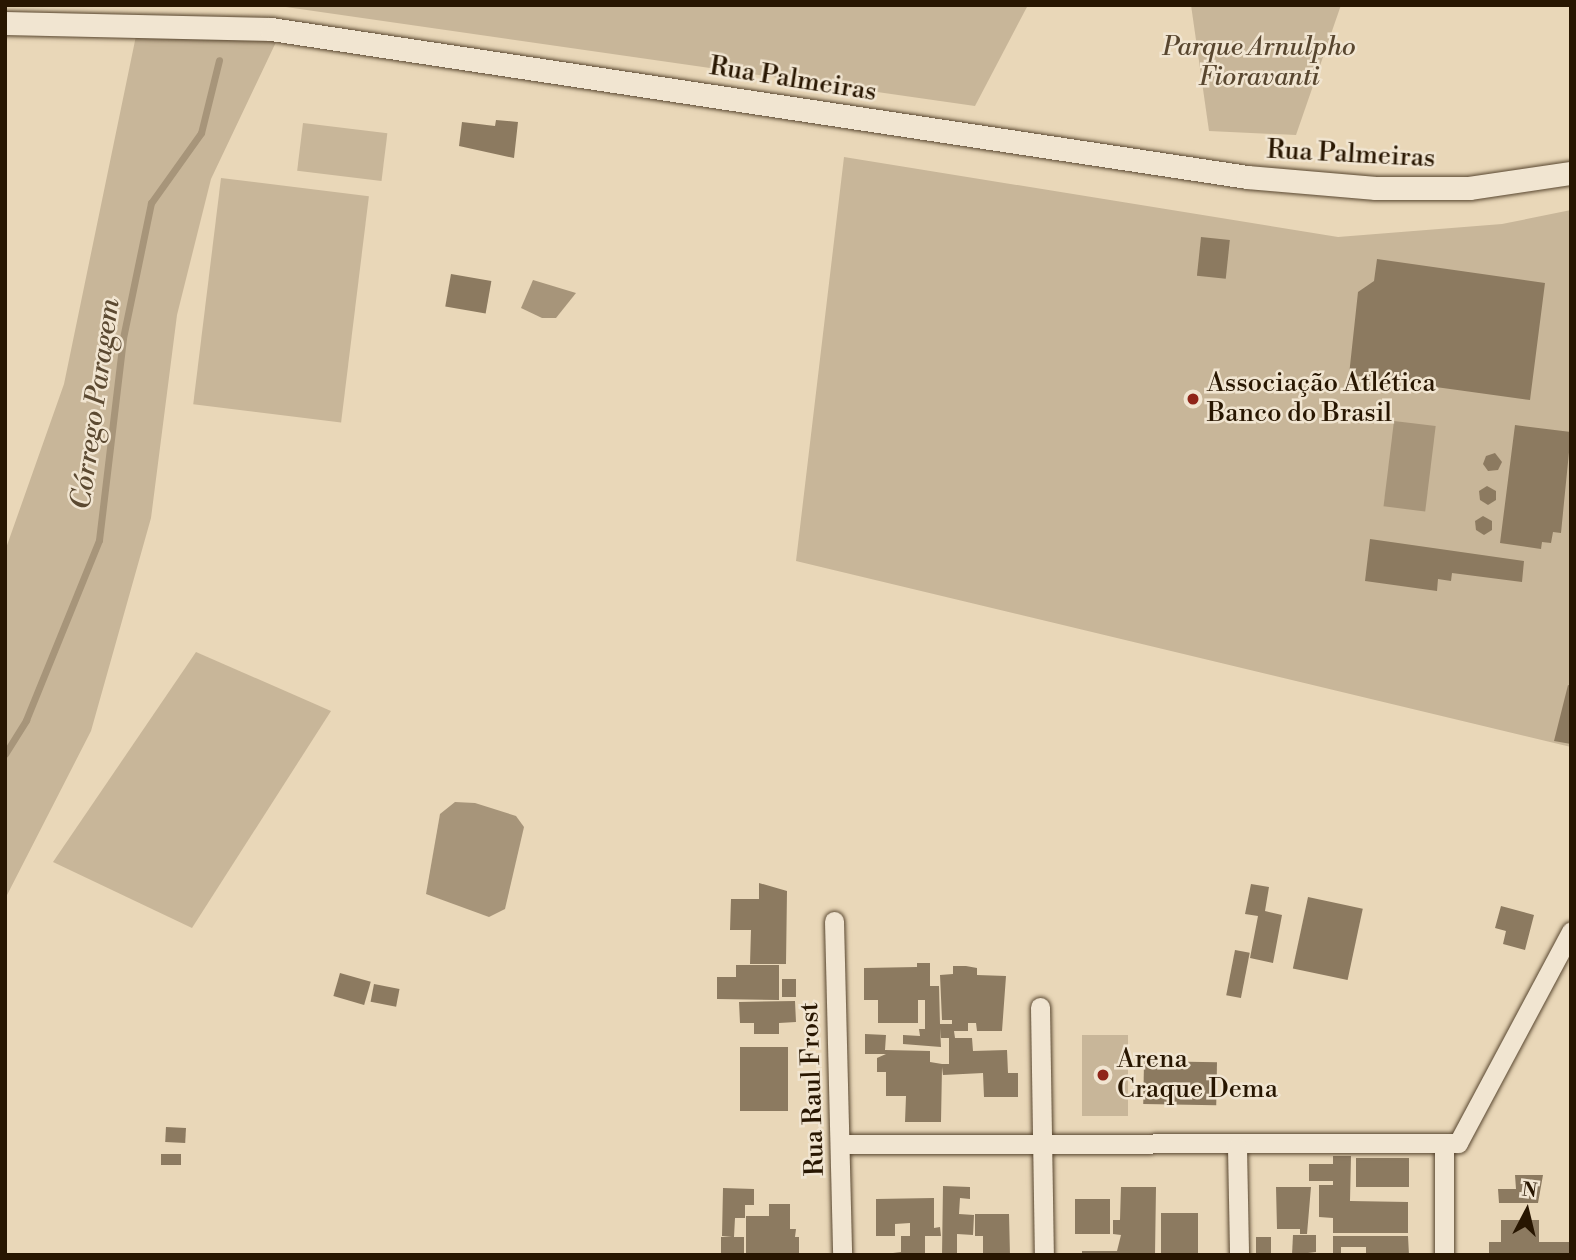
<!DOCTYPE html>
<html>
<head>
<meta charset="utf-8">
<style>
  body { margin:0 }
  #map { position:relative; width:1576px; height:1260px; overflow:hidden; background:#e9d7b8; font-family:"Libre Bodoni",serif }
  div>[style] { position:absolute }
  .green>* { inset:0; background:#c8b699; transform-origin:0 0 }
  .water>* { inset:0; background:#a7957a; transform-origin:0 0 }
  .stream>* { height:7px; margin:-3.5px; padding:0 3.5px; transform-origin:3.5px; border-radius:3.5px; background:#a7957a }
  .building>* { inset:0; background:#8c7a60; transform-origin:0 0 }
  .roads { filter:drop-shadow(0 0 2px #58462f) drop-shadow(0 0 2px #58462f) }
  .minor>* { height:19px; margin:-9.5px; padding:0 9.5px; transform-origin:9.5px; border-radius:9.5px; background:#f1e5d1 }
  .tertiary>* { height:23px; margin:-11.5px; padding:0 11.5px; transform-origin:11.5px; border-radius:11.5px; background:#f1e5d1 }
  .dots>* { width:19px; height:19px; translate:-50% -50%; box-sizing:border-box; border:4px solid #f1e5d1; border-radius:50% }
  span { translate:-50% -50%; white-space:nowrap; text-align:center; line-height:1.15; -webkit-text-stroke:5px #f1e5d1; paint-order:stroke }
  .park-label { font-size:26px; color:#58462f; font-style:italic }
  .street-label { font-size:26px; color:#281601 }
  .poi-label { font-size:26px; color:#281601 }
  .left { translate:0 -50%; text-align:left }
  .water-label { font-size:28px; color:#5b4931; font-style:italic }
  .frame { position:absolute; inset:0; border:7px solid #281601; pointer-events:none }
  .north { position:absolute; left:1492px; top:1176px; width:70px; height:70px; -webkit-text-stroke:5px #f1e5d1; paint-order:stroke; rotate:7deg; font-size:19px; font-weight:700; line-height:28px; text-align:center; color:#281601 }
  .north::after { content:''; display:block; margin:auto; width:24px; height:32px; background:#281601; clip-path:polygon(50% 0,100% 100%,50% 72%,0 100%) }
</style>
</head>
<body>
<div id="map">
  <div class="green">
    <i style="clip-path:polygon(272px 5px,1028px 5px,975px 106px)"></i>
    <i style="clip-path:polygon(1191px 5px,1341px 5px,1296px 135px,1209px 131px)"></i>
    <i style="clip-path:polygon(137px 31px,277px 40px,211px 179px,177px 315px,151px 518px,91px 731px,5px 899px,5px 551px,64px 384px)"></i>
    <i style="left:303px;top:123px;width:85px;height:48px;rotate:7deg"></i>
    <i style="clip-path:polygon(844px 157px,1338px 237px,1502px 224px,1571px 210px,1571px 747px,796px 561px)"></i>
    <i style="left:221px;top:178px;width:149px;height:228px;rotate:7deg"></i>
    <i style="clip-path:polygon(196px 652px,331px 711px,192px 928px,53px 862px)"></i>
    <i style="left:1082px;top:1035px;width:46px;height:81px"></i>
  </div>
  <div class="water">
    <i style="clip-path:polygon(533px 280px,576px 293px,556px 318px,542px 318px,521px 308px)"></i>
    <i style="left:1394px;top:421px;width:42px;height:86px;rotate:7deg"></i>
    <i style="clip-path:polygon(455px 802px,475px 803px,516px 816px,524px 827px,505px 909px,489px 917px,426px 894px,440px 814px)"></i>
  </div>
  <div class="stream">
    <i style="left:5px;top:754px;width:40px;rotate:-58deg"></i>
    <i style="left:26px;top:720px;width:194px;rotate:-67.9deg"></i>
    <i style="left:99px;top:540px;width:203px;rotate:-83.2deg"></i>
    <i style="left:123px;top:338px;width:138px;rotate:-78.3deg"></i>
    <i style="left:151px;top:203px;width:86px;rotate:-54.5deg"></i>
    <i style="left:201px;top:133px;width:75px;rotate:-76.1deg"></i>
  </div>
  <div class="building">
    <i style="clip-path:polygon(496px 120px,518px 122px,514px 158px,459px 146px,462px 122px,495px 126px)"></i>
    <i style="left:1201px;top:237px;width:29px;height:39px;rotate:6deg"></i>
    <i style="clip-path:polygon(1377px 259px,1545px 283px,1530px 400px,1349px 375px,1358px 292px,1374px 281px)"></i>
    <i style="left:451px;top:274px;width:41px;height:33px;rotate:10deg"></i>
    <i style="clip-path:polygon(1515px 425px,1571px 432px,1561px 533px,1553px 532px,1551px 543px,1542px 542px,1541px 549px,1500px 543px)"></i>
    <i style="clip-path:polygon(1495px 453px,1502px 462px,1498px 470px,1488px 471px,1483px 464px,1486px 456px)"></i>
    <i style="clip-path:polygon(1487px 486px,1496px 491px,1496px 500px,1488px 505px,1480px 500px,1479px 491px)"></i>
    <i style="clip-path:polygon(1483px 516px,1492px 521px,1492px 530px,1484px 535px,1476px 530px,1475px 521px)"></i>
    <i style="clip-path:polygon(1370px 539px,1524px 561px,1522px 582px,1452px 573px,1451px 581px,1438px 579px,1437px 591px,1365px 581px)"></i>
    <i style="clip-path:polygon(1568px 685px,1571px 686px,1571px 744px,1554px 741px)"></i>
    <i style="clip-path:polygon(759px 883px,787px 891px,786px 964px,750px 964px,751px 930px,730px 930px,731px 899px,759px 899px)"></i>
    <i style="clip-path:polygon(1251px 884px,1269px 887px,1265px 911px,1282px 915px,1273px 963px,1250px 958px,1258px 916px,1245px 914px)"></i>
    <i style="left:1308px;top:897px;width:56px;height:73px;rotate:12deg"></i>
    <i style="clip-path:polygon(1501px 906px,1534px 915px,1525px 950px,1503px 944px,1506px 931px,1495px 928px)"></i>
    <i style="left:1235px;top:950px;width:15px;height:46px;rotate:11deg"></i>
    <i style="clip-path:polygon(917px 963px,930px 963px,930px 986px,939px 986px,940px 1024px,952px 1024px,952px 1020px,942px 1020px,940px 975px,953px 974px,953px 966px,966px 966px,977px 968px,977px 975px,1006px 976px,1002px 1031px,977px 1031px,976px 1023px,968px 1023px,968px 1031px,954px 1031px,955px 1038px,972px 1038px,973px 1051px,1007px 1050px,1008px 1073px,1018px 1073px,1018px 1097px,984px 1097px,983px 1073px,943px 1075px,942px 1067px,941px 1122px,905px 1122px,906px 1096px,886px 1096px,886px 1072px,877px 1072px,877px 1058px,886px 1054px,865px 1054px,865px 1034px,886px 1035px,885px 1050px,930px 1051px,930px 1062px,942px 1064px,949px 1064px,949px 1038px,941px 1038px,940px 1028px,941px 1047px,903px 1044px,903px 1035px,920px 1036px,919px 1029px,925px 1029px,925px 1000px,918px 1000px,918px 1023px,878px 1023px,878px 1000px,864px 1000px,864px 968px,917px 967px)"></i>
    <i style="clip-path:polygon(736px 965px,779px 965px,779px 1000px,717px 999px,717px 977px,736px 977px)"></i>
    <i style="left:340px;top:973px;width:32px;height:24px;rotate:16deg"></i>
    <i style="left:782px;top:979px;width:14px;height:18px"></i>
    <i style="left:374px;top:984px;width:26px;height:18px;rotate:11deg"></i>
    <i style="clip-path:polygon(795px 1001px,796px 1022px,779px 1023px,779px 1034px,754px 1034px,754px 1023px,740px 1023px,739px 1002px)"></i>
    <i style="left:740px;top:1047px;width:48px;height:64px"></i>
    <i style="left:1144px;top:1061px;width:73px;height:43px;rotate:1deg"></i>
    <i style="left:166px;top:1127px;width:20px;height:15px;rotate:3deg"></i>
    <i style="left:161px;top:1154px;width:20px;height:11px"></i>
    <i style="clip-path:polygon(1333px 1156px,1351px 1156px,1350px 1201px,1408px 1202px,1408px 1233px,1333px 1233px,1333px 1218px,1319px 1217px,1319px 1185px,1333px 1185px,1333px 1181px,1309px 1181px,1309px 1164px,1333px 1164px)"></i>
    <i style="left:1356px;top:1158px;width:53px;height:29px"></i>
    <i style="clip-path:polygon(1515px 1175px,1543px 1175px,1538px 1203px,1499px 1203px,1498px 1189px,1516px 1189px)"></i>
    <i style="clip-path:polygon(943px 1186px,970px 1187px,970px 1199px,960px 1198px,959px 1214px,974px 1215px,973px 1235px,957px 1234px,957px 1255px,942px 1255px)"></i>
    <i style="clip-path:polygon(1121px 1187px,1156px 1187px,1155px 1255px,1082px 1255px,1082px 1251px,1117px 1251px,1121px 1235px,1113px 1234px,1113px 1220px,1120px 1220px)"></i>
    <i style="clip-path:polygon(1276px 1187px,1311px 1187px,1307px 1234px,1300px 1234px,1300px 1229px,1277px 1229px)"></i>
    <i style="clip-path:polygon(723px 1188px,754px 1189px,754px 1205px,745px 1205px,745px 1218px,735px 1218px,734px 1237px,744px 1237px,744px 1255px,721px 1255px,721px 1237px,732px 1237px,722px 1236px)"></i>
    <i style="clip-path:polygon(934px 1198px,934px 1228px,940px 1227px,941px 1236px,925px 1236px,925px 1255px,877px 1255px,901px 1252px,901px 1236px,910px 1236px,910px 1223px,895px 1224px,895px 1236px,876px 1236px,876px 1199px)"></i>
    <i style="left:1075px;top:1199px;width:35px;height:35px"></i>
    <i style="clip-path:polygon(769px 1204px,790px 1204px,790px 1229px,796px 1229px,795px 1237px,799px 1237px,799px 1255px,746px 1255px,746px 1216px,769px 1216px)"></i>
    <i style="left:1161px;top:1213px;width:37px;height:42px"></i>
    <i style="clip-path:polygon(975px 1214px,1009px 1214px,1010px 1255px,983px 1255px,983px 1236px,975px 1236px)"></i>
    <i style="clip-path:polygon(1501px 1220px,1539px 1220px,1539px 1242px,1571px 1242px,1571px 1255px,1489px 1255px,1489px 1242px,1501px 1242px)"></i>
    <i style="clip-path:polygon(1293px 1235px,1316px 1235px,1316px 1252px,1292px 1255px)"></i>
    <i style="clip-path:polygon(1333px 1236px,1408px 1236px,1409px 1255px,1366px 1255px,1366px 1247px,1341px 1247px,1341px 1255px,1333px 1255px)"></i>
    <i style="left:1256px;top:1237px;width:15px;height:18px"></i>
  </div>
  <div class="roads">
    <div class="minor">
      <i style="left:834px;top:921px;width:334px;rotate:88.6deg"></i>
      <i style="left:1040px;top:1007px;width:248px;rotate:89.1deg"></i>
      <i style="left:841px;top:1144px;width:617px;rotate:-0.09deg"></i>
      <i style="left:1458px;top:1143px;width:240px;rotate:-61.9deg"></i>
      <i style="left:1444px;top:1146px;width:109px;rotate:90deg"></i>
      <i style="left:1237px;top:1147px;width:108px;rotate:88.9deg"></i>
    </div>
    <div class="tertiary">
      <i style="left:5px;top:23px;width:266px;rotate:1.3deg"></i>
      <i style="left:271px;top:29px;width:987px;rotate:8.62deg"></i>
      <i style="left:1247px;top:177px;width:129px;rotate:4.9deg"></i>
      <i style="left:1376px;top:188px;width:93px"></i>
      <i style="left:1469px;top:188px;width:103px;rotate:-8.4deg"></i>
    </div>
  </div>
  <div class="dots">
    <i style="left:1193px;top:399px;background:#8f2418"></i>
    <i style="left:1103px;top:1075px;background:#8f2418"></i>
  </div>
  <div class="park-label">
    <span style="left:1259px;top:63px">Parque Arnulpho<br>Fioravanti</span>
  </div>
  <div class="street-label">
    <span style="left:793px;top:80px;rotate:9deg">Rua Palmeiras</span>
    <span style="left:1351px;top:155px;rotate:3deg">Rua Palmeiras</span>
    <span style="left:813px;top:1089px;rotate:-92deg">Rua Raul Frost</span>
  </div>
  <div class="poi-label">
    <span class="left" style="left:1207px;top:399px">Associação Atlética<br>Banco do Brasil</span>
    <span class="left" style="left:1117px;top:1075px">Arena<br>Craque Dema</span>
  </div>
  <div class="water-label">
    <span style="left:96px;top:404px;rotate:-82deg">Córrego Paragem</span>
  </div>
  <div class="frame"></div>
  <div class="north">N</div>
</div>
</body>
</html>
